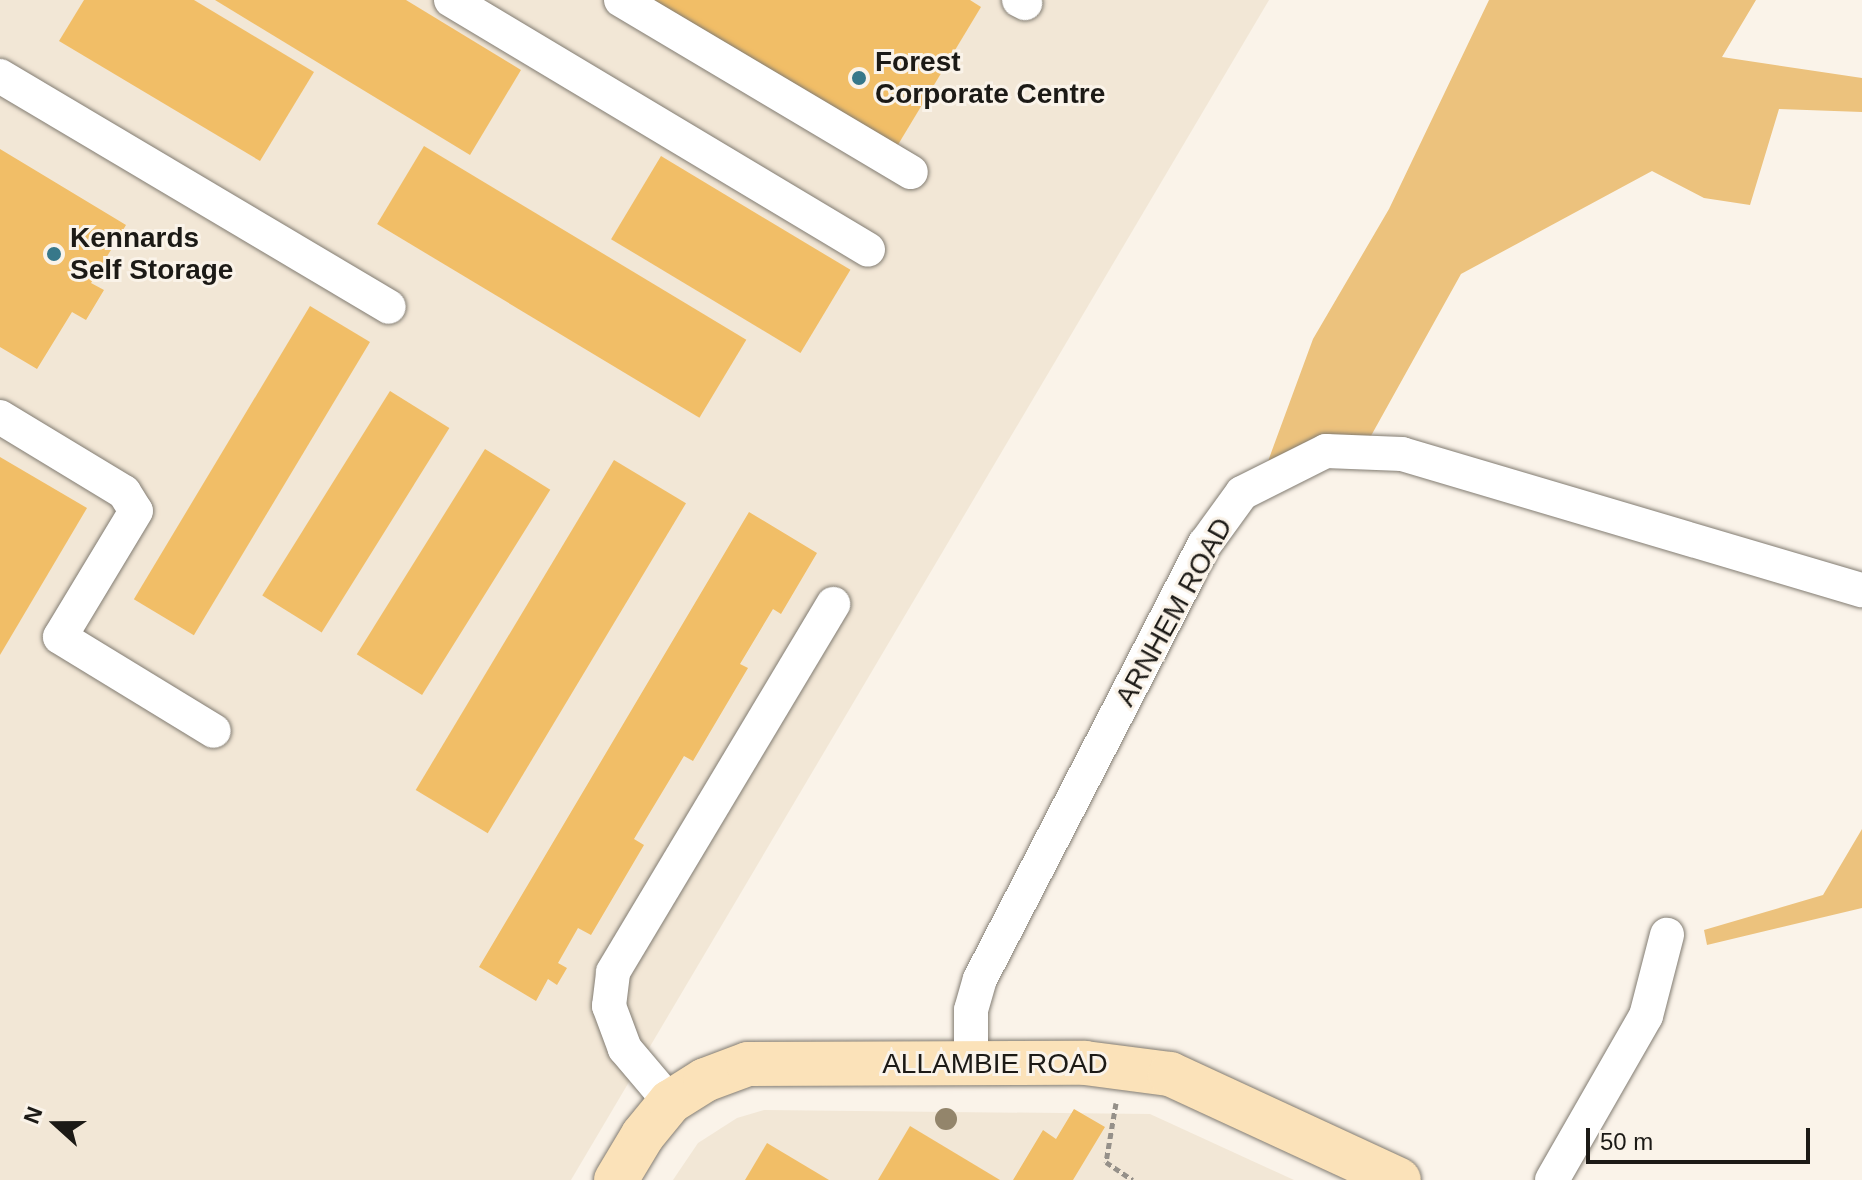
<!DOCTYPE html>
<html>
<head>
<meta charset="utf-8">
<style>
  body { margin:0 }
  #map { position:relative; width:1862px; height:1180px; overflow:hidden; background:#faf3e9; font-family:Helvetica,sans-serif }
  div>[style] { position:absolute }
  .built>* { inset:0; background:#f2e7d6 }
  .green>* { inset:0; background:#ecc27d }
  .building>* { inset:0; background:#f1be67; transform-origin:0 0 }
  .path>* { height:5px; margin-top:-2.5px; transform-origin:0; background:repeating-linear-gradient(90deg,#959089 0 6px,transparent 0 10px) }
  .roads { filter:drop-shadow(0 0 2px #827c72) drop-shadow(0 0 2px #827c72) }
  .minor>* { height:34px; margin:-17px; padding:0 17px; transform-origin:17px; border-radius:17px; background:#fff }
  .major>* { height:44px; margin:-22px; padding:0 22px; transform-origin:22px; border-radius:22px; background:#fbe2b9 }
  .trees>* { width:22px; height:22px; margin:-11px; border-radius:50%; background:#93856b }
  .dots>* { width:22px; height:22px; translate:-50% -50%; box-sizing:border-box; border:4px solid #faf3e9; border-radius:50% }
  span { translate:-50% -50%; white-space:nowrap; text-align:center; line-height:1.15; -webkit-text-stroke:6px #faf3e9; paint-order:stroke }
  .poi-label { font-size:28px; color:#1c1a16; font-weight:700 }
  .left { translate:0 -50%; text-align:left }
  .street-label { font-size:28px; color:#1c1a16 }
  .north { position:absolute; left:16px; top:1084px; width:80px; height:80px; -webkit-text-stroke:6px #faf3e9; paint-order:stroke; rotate:291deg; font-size:22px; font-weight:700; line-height:32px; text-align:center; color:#1c1a16 }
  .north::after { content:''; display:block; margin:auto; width:28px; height:36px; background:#1c1a16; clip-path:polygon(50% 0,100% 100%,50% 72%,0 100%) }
  .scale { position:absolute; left:1586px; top:1128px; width:224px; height:36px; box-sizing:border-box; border:4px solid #1c1a16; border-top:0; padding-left:10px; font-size:24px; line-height:28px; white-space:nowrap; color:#1c1a16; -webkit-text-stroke:6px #faf3e9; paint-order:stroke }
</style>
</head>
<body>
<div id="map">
  <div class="built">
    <i style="clip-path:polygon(0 0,1269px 0,571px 1180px,0 1180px)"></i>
    <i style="clip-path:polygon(764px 1110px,1150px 1114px,1294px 1180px,673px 1180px,698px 1143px,737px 1118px)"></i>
  </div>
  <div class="green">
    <i style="clip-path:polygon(1489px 0,1756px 0,1722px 57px,1862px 78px,1862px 112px,1779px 109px,1750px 205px,1704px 198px,1652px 171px,1461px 274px,1362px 452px,1260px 483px,1313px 339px,1389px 209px)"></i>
    <i style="clip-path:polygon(1862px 829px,1862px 908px,1707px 945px,1704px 930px,1823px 895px)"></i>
  </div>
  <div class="building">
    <i style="clip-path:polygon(84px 0,194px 0,314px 72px,260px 161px,59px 41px)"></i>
    <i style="clip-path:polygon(215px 0,406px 0,521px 70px,470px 155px)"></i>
    <i style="clip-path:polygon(651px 0,970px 0,981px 7px,896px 148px)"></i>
    <i style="left:424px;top:146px;width:376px;height:91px;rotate:31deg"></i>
    <i style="clip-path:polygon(0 149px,126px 225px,91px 283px,104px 290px,86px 320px,72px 312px,37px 369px,0 347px)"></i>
    <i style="left:661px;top:156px;width:221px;height:97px;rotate:31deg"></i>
    <i style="left:310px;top:306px;width:70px;height:342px;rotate:31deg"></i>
    <i style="left:390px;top:391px;width:70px;height:241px;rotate:32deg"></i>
    <i style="left:485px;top:449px;width:77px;height:242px;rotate:32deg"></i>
    <i style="clip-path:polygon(0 457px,87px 508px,0 655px)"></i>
    <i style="left:614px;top:460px;width:84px;height:385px;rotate:31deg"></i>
    <i style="clip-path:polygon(749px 512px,817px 553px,781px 614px,773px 609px,740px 664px,748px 668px,693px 761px,684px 756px,634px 839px,644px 845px,591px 935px,578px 928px,558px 963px,567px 968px,557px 985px,548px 979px,536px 1001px,479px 967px)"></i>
    <i style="clip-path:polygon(1074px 1109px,1105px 1127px,1073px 1180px,1013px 1180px,1043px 1130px,1056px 1139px)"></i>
    <i style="clip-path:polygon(910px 1126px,1000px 1180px,878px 1180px)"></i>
    <i style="clip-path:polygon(767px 1143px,829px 1180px,745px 1180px)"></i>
  </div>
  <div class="path">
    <i style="left:1116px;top:1103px;width:60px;rotate:99.6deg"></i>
    <i style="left:1106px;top:1162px;width:32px;rotate:34deg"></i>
  </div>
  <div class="roads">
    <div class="minor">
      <i style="left:451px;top:0;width:486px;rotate:30.9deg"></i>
      <i style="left:621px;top:0;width:337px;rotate:30.7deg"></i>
      <i style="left:1019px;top:0;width:7px;rotate:27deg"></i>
      <i style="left:0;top:76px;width:452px;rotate:30.7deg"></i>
      <i style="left:0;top:417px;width:145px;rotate:31.2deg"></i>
      <i style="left:124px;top:492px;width:22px;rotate:58deg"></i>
      <i style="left:136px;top:511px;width:147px;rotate:121.1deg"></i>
      <i style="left:60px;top:637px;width:180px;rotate:31.4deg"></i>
      <i style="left:971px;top:1063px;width:53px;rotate:-90deg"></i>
      <i style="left:971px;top:1010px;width:32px;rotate:-74deg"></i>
      <i style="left:980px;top:979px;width:490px;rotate:-62.7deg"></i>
      <i style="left:1205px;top:544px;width:63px;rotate:-54deg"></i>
      <i style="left:1242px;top:493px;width:94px;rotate:-26.6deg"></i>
      <i style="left:1326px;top:451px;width:76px;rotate:2.3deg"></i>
      <i style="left:1402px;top:454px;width:480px;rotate:16.5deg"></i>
      <i style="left:670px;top:1102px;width:70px;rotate:-130.3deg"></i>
      <i style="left:625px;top:1049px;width:46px;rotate:-110.4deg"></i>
      <i style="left:609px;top:1006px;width:34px;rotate:-83deg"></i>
      <i style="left:613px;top:972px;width:429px;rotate:-59.1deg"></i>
      <i style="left:1552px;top:1180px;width:189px;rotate:-60.2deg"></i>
      <i style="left:1646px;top:1016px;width:84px;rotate:-75.5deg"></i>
    </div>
    <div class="major">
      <i style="left:616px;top:1180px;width:52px;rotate:-59deg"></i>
      <i style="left:643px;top:1135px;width:43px;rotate:-50.7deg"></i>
      <i style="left:670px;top:1102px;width:41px;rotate:-32.2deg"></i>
      <i style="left:705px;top:1080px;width:46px;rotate:-20.4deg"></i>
      <i style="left:748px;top:1064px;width:337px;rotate:-0.2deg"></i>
      <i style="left:1085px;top:1063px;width:86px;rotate:7.4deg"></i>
      <i style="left:1170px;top:1074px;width:252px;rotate:24.8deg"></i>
    </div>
  </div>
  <div class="trees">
    <i style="left:946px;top:1119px"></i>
  </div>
  <div class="dots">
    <i style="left:859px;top:78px;background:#37788a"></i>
    <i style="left:54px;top:254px;background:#37788a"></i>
  </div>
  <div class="poi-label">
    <span class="left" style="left:875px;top:78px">Forest<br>Corporate Centre</span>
    <span class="left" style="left:70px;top:254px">Kennards<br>Self Storage</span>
  </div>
  <div class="street-label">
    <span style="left:1174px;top:612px;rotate:-61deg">ARNHEM ROAD</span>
    <span style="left:995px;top:1064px">ALLAMBIE ROAD</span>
  </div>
  <div class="north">N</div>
  <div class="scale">50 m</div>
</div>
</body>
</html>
